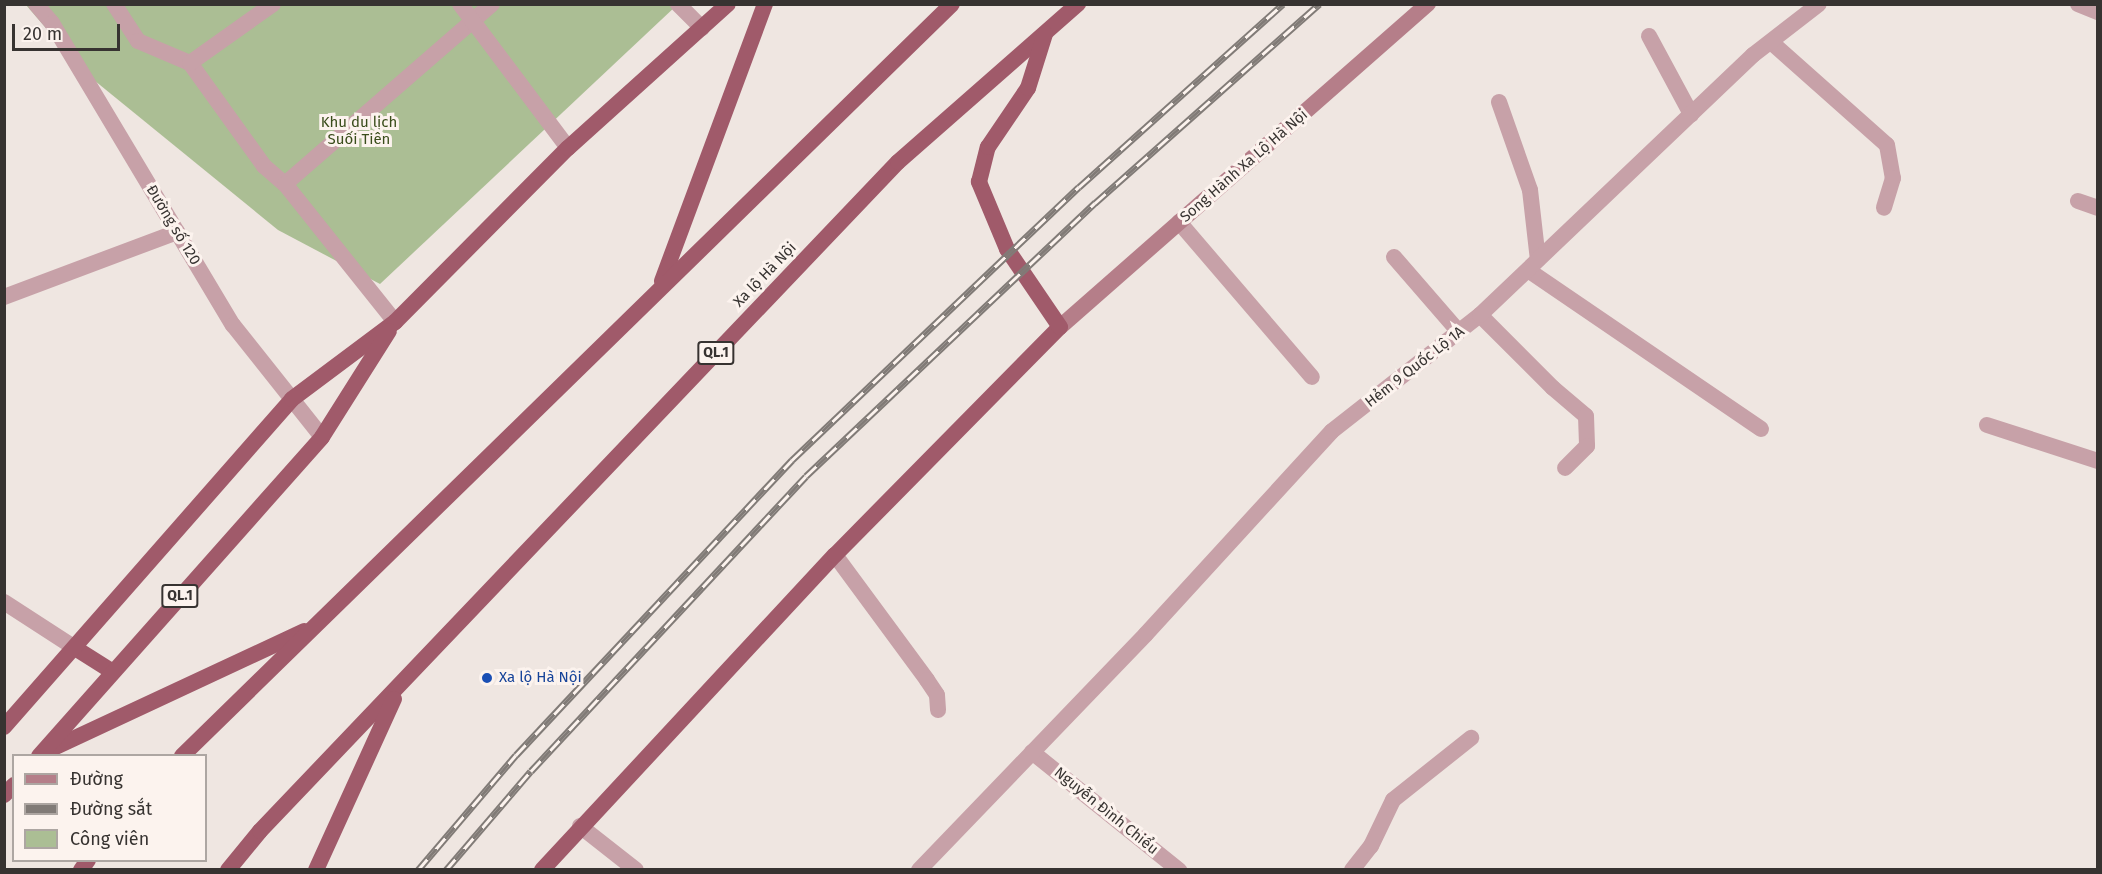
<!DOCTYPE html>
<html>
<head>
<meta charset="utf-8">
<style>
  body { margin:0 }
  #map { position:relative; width:2102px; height:874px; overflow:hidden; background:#efe6e1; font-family:"Fira Sans",sans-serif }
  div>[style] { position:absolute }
  .green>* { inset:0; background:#abbe94 }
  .service>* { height:16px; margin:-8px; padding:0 8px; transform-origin:8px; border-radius:8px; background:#c7a1a8 }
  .minor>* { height:16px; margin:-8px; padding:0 8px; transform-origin:8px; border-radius:8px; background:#c7a1a8 }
  .secondary>* { height:16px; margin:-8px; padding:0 8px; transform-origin:8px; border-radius:8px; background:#b57e89 }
  .trunk>* { height:16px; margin:-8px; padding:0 8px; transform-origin:8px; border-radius:8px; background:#a05a6a }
  .rail>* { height:7px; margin-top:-3.5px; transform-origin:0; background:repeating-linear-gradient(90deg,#fcf3ee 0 14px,#817b77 0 28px); box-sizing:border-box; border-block:2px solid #817b77 }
  .dots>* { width:16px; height:16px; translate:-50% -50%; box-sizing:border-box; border:3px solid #fcf3ee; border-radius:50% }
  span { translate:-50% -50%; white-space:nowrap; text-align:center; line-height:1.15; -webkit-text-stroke:6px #fcf3ee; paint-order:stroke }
  .shield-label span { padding:2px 4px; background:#fcf3ee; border:2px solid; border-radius:4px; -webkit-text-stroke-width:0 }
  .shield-label { font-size:14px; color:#373331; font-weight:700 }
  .park-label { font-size:15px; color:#3a4d1b }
  .street-label { font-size:15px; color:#373331 }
  .transit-label { font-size:15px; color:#164399 }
  .left { translate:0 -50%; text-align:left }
  .frame { position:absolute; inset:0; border:6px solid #373331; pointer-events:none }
  .legend { position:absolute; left:12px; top:754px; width:195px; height:108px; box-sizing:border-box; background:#fcf3ee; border:2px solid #ada6a2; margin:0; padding:8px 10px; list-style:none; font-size:18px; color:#373331 }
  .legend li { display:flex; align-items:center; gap:12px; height:30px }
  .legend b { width:30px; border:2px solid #ada6a2 }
  .scale { position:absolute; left:12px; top:24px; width:108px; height:27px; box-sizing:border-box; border:3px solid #373331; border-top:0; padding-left:8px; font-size:18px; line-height:21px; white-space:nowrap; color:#373331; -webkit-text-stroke:4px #fcf3ee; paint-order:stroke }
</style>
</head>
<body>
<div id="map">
  <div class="green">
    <i style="clip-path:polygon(26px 5px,677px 5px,380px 284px,278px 230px,84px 72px)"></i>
  </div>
  <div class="service">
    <i style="left:114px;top:4px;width:44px;rotate:57deg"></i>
    <i style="left:138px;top:41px;width:56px;rotate:22.9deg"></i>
    <i style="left:190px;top:63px;width:127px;rotate:54.3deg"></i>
    <i style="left:264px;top:166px;width:28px;rotate:41deg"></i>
    <i style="left:285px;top:184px;width:274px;rotate:-41deg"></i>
    <i style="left:460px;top:4px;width:180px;rotate:53.1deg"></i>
    <i style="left:678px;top:4px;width:34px;rotate:45deg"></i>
    <i style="left:2078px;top:4px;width:22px;rotate:22deg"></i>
    <i style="left:1649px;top:36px;width:89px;rotate:61.7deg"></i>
    <i style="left:1771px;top:42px;width:155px;rotate:41.6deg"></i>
    <i style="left:1887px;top:145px;width:34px;rotate:80deg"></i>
    <i style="left:1893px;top:178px;width:31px;rotate:107deg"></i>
    <i style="left:190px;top:63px;width:102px;rotate:-35.4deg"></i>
    <i style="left:1499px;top:102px;width:93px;rotate:70.6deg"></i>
    <i style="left:1530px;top:190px;width:70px;rotate:83.5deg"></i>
    <i style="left:285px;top:184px;width:176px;rotate:51.4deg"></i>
    <i style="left:2078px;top:201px;width:21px;rotate:19deg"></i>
    <i style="left:1179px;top:222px;width:204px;rotate:49.4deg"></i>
    <i style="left:1394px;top:257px;width:99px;rotate:49.1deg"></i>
    <i style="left:1528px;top:270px;width:282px;rotate:34.3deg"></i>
    <i style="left:4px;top:297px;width:185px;rotate:-20.6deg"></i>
    <i style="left:1480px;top:315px;width:103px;rotate:45deg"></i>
    <i style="left:1553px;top:388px;width:43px;rotate:40.3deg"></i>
    <i style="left:1586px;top:416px;width:30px;rotate:88deg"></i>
    <i style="left:1587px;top:446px;width:31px;rotate:135deg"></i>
    <i style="left:1987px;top:425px;width:117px;rotate:18deg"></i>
    <i style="left:835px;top:555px;width:155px;rotate:53.6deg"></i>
    <i style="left:927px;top:680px;width:18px;rotate:56deg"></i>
    <i style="left:937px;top:695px;width:15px;rotate:86deg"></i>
    <i style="left:1032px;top:752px;width:189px;rotate:38.8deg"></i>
    <i style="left:580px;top:826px;width:71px;rotate:38.2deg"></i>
    <i style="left:919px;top:870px;width:327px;rotate:-46.1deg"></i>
    <i style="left:1146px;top:634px;width:275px;rotate:-47.5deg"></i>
    <i style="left:1332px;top:431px;width:188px;rotate:-38.1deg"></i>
    <i style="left:1480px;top:315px;width:377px;rotate:-43.6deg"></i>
    <i style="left:1753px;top:55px;width:83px;rotate:-37.7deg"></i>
    <i style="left:1352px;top:870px;width:31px;rotate:-52deg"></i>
    <i style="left:1371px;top:846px;width:51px;rotate:-64.4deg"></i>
    <i style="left:1393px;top:800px;width:100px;rotate:-38.5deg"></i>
  </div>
  <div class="minor">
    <i style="left:36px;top:4px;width:25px;rotate:50deg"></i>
    <i style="left:52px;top:23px;width:352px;rotate:59.1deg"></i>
    <i style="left:233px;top:325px;width:143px;rotate:51.5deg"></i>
    <i style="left:4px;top:602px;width:85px;rotate:32.9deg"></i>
  </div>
  <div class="secondary">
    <i style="left:1060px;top:327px;width:490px;rotate:-41.3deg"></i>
  </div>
  <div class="trunk">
    <i style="left:662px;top:281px;width:296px;rotate:-69.6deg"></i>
    <i style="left:75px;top:648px;width:45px;rotate:32.3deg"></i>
    <i style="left:4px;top:727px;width:436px;rotate:-48.7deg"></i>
    <i style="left:292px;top:399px;width:129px;rotate:-36.8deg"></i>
    <i style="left:395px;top:322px;width:245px;rotate:-45.2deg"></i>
    <i style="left:568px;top:148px;width:215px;rotate:-42deg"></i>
    <i style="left:47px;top:751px;width:284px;rotate:-25deg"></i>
    <i style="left:39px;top:756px;width:426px;rotate:-48.4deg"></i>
    <i style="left:322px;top:437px;width:125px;rotate:-57.7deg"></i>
    <i style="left:182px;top:756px;width:1076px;rotate:-44.32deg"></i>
    <i style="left:4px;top:795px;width:14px;rotate:-45deg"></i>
    <i style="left:81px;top:870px;width:12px;rotate:-55deg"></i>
    <i style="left:228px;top:870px;width:50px;rotate:-50.6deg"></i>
    <i style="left:260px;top:831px;width:924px;rotate:-46.36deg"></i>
    <i style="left:898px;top:162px;width:240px;rotate:-41.3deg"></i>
    <i style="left:316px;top:870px;width:188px;rotate:-65.5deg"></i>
    <i style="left:542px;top:870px;width:430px;rotate:-47.1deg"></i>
    <i style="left:835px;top:555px;width:320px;rotate:-45.4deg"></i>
    <i style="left:1060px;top:327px;width:94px;rotate:-124.2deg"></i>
    <i style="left:1007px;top:249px;width:73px;rotate:-112.7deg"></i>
    <i style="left:979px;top:182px;width:36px;rotate:-76deg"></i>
    <i style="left:988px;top:147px;width:71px;rotate:-55.9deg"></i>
    <i style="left:1028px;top:88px;width:57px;rotate:-72.5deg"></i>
  </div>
  <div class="rail">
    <i style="left:418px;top:870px;width:151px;rotate:-49.6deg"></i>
    <i style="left:516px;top:755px;width:404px;rotate:-46.9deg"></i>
    <i style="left:792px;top:460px;width:396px;rotate:-43.6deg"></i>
    <i style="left:1079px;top:187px;width:274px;rotate:-41.9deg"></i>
    <i style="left:446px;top:870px;width:130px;rotate:-49.4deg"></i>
    <i style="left:531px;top:771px;width:403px;rotate:-47deg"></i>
    <i style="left:806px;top:476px;width:398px;rotate:-43.4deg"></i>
    <i style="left:1095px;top:203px;width:300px;rotate:-41.6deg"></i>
  </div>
  <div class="dots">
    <i style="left:487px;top:678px;background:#1a4fb4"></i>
  </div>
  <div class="shield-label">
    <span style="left:716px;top:353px">QL.1</span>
    <span style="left:180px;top:596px">QL.1</span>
  </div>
  <div class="park-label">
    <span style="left:359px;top:131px">Khu du lịch<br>Suối Tiên</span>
  </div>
  <div class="street-label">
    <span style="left:1244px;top:166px;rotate:-41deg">Song Hành Xa Lộ Hà Nội</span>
    <span style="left:173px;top:225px;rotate:59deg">Đường số 120</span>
    <span style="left:765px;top:275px;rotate:-46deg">Xa lộ Hà Nội</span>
    <span style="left:1415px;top:367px;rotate:-38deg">Hẻm 9 Quốc Lộ 1A</span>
    <span style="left:1106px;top:811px;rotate:39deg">Nguyễn Đình Chiểu</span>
  </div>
  <div class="transit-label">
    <span class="left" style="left:499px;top:678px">Xa lộ Hà Nội</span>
  </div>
  <div class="frame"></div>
  <ul class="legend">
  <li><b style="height:8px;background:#b57e89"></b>Đường</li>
  <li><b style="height:8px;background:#817b77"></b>Đường sắt</li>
  <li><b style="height:16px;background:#abbe94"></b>Công viên</li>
  </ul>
  <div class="scale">20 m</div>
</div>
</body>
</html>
